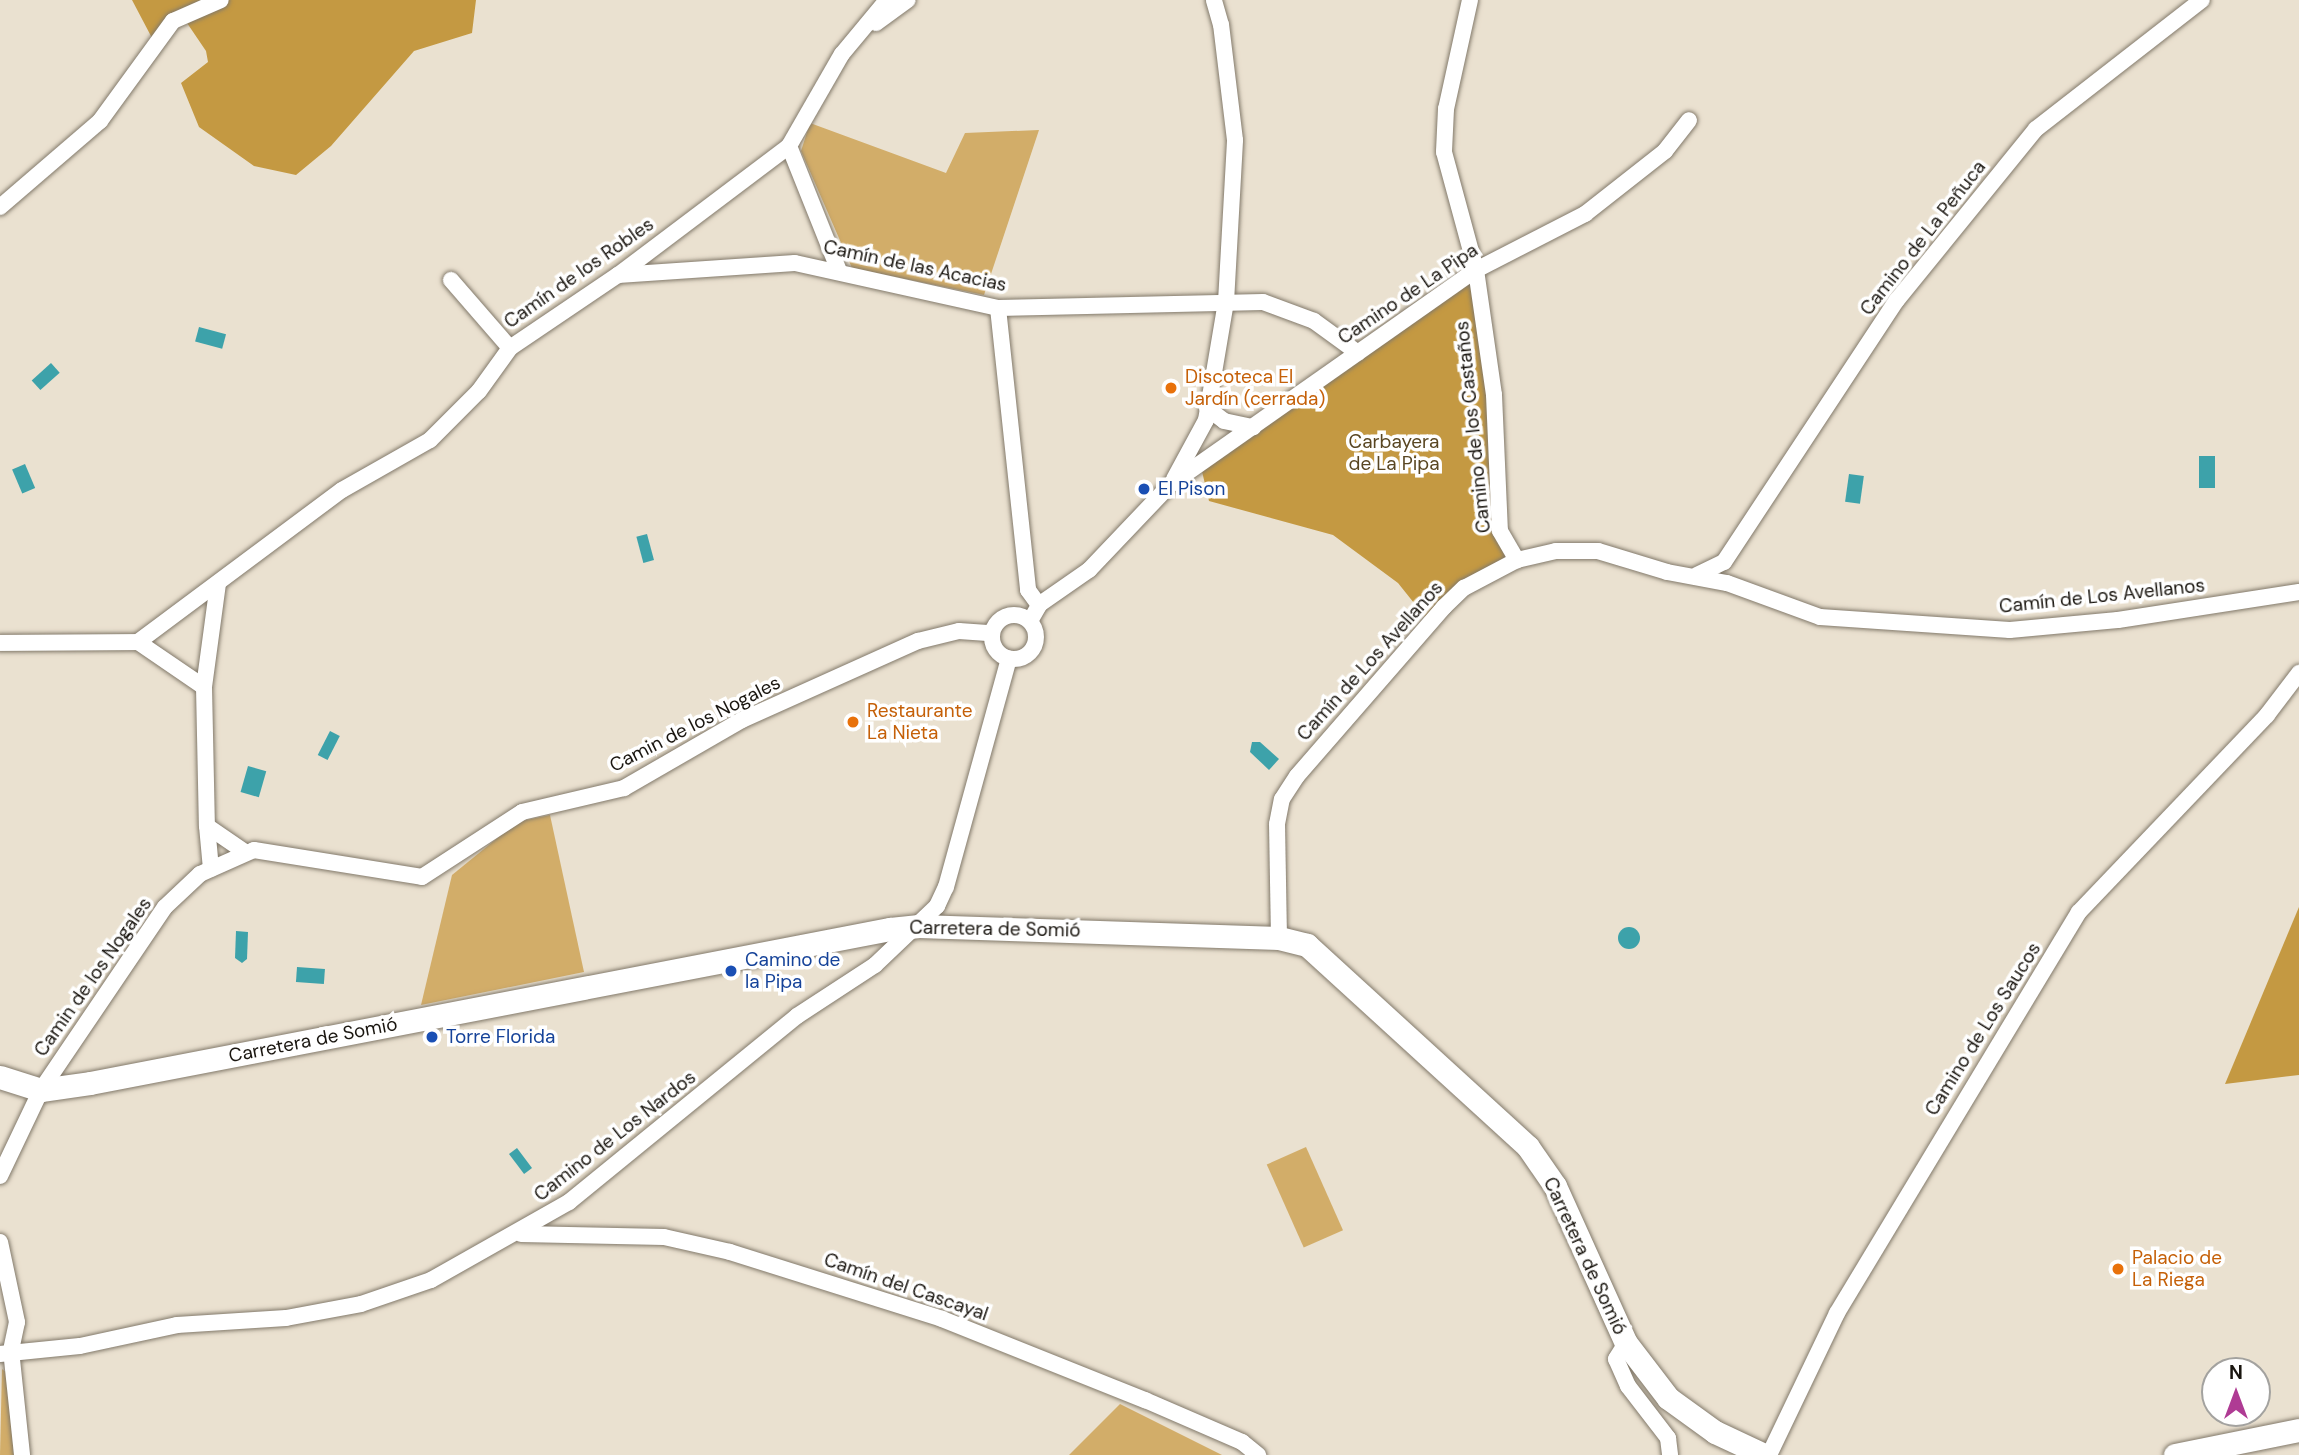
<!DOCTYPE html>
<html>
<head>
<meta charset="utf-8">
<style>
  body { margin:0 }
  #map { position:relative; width:2299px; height:1455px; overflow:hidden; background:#eae1d0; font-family:"DM Sans",sans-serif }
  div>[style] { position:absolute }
  .green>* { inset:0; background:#d2ad69; transform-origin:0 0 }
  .forest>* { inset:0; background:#c49942 }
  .water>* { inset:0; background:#3da2aa; transform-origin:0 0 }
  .round { border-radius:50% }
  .roads { filter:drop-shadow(0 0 2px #82796a) drop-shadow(0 0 2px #82796a) }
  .street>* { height:16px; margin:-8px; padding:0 8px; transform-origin:8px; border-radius:8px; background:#fff }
  .street>.ring { margin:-8px; padding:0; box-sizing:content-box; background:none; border:16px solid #fff; border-radius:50% }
  .secondary>* { height:23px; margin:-11.5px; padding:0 11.5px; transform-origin:11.5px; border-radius:11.5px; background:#fff }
  .dots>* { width:19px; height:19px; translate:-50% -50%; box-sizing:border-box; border:4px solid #fff; border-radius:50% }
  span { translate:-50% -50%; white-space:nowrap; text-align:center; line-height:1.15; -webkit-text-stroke:7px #fff; paint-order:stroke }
  .street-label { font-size:19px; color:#1a1610 }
  .food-label { font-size:19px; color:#c56008 }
  .left { translate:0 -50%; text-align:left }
  .park-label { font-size:19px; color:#594622 }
  .transit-label { font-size:19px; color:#164399 }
  .north { position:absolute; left:2201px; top:1357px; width:70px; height:70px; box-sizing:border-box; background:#fff; border:2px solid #a3a29f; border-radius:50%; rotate:0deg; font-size:19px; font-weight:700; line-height:28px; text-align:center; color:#1a1610 }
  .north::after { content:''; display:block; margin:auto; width:24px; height:32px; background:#af3b94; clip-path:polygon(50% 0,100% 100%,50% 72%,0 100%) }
</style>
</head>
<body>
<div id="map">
  <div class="green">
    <i style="clip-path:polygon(810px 123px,946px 173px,965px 133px,1039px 130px,984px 295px,852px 268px,801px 151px)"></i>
    <i style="clip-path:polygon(550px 815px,584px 972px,421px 1005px,452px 875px,517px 822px)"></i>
    <i style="left:1306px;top:1147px;width:91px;height:43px;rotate:66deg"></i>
    <i style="clip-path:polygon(2px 1369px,6px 1372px,14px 1455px,0 1455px)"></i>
    <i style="clip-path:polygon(1120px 1404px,1222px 1455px,1069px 1455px)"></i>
  </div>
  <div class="forest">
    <i style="clip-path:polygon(132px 0,476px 0,472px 33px,414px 51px,331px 146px,296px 175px,254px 166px,199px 127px,181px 83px,208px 62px,206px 51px,187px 23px,152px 38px)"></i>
    <i style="clip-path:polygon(1476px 270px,1500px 531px,1517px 560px,1485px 574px,1430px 623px,1398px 583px,1333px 535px,1209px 501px,1200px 463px)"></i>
    <i style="clip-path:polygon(2299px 907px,2299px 1075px,2225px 1084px)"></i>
  </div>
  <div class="water">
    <i style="left:199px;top:327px;width:28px;height:15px;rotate:15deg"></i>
    <i style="left:51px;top:363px;width:13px;height:26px;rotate:48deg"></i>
    <i style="left:2199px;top:456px;width:16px;height:32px"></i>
    <i style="left:25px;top:464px;width:26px;height:14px;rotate:67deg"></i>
    <i style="left:1849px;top:474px;width:15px;height:28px;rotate:8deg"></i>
    <i style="left:647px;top:534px;width:27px;height:11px;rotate:75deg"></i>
    <i style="left:330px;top:731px;width:11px;height:27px;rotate:27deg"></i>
    <i style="clip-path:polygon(1252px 742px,1260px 742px,1279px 759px,1269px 770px,1250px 752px)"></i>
    <i style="left:248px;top:766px;width:19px;height:27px;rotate:16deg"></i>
    <i class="round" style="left:1618px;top:927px;width:22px;height:22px"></i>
    <i style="clip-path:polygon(236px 931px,248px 932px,247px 959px,242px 963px,235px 958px)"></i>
    <i style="left:297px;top:967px;width:28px;height:15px;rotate:4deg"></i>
    <i style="left:517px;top:1148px;width:25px;height:10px;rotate:53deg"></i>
  </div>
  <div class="roads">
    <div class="street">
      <i style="left:1470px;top:0;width:112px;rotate:102.4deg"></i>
      <i style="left:1446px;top:109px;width:43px;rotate:92.7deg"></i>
      <i style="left:1444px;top:152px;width:122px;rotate:74.8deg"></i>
      <i style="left:1476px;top:270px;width:126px;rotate:81.8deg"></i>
      <i style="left:1494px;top:395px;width:136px;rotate:87.5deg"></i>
      <i style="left:1500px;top:531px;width:34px;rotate:60deg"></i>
      <i style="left:876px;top:23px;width:39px;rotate:-36deg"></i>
      <i style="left:789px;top:146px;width:135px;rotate:68.2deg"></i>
      <i style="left:0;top:207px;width:132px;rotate:-40.7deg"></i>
      <i style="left:100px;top:121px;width:124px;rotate:-53.9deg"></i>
      <i style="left:173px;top:21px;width:52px;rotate:-23.6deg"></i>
      <i style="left:618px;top:275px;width:177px;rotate:-3.9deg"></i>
      <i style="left:795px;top:263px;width:208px;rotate:12.5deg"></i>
      <i style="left:998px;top:308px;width:265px;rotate:-1.3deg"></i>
      <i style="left:1263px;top:302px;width:54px;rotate:20.4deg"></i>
      <i style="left:1314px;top:321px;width:54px;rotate:36deg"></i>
      <i style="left:451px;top:280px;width:90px;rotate:49.1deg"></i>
      <i style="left:998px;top:308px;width:284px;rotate:83.9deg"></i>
      <i style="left:1028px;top:590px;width:19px;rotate:54deg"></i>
      <i style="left:1207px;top:408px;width:21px;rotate:37deg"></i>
      <i style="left:1224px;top:421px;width:30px;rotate:12deg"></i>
      <i style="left:1174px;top:479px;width:67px;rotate:-61.5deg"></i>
      <i style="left:1206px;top:420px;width:120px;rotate:-80.4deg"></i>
      <i style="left:1226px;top:302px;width:162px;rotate:-86.8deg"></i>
      <i style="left:1235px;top:140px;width:116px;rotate:-96.9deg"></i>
      <i style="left:1221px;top:25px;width:26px;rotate:-106deg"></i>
      <i style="left:1697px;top:575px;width:30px;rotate:-26deg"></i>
      <i style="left:1724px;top:562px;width:314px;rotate:-56.6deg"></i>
      <i style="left:1897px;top:300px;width:220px;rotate:-50.9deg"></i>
      <i style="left:2036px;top:129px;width:210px;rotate:-37.9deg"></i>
      <i class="ring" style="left:992px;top:615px;width:28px;height:28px"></i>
      <i style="left:1030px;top:621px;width:20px;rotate:-60deg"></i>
      <i style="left:1040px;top:604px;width:60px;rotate:-34.8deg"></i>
      <i style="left:1089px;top:570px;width:119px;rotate:-46.4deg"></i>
      <i style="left:1171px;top:484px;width:373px;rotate:-35.1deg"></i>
      <i style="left:1476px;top:270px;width:123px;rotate:-27.2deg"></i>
      <i style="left:1585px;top:214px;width:102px;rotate:-38.2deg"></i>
      <i style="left:1665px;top:151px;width:39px;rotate:-52deg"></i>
      <i style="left:138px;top:642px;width:80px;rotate:34.3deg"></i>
      <i style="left:204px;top:687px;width:139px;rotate:88.8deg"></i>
      <i style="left:207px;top:826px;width:46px;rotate:34.4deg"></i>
      <i style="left:0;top:643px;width:138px;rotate:-0.4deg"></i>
      <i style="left:138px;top:642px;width:254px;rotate:-36.7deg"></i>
      <i style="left:342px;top:490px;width:101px;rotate:-29.6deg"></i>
      <i style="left:430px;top:440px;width:69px;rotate:-45deg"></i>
      <i style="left:479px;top:391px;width:53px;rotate:-54.2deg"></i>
      <i style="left:510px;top:348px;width:130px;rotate:-34.1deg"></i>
      <i style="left:618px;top:275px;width:214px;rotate:-37deg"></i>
      <i style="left:789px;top:146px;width:106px;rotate:-60.1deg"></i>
      <i style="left:842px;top:54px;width:70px;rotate:-50.2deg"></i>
      <i style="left:204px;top:687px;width:105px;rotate:-82.3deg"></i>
      <i style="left:207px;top:826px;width:43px;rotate:84.7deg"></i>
      <i style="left:1279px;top:938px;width:114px;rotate:-91deg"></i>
      <i style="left:1277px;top:824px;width:25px;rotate:-79deg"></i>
      <i style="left:1282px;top:799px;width:27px;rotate:-57deg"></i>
      <i style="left:1297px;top:776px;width:224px;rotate:-49deg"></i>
      <i style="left:1444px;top:607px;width:28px;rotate:-44deg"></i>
      <i style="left:1464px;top:588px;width:60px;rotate:-27.8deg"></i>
      <i style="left:1517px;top:560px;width:40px;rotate:-13deg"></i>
      <i style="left:1556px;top:551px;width:42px"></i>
      <i style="left:1598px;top:551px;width:72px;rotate:16.9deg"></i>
      <i style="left:1667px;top:572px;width:61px;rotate:10.4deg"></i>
      <i style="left:1727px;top:583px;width:99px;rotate:20.1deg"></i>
      <i style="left:1820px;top:617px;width:190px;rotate:3.9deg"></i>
      <i style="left:2010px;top:630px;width:108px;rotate:-5.3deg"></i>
      <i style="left:2118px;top:620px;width:183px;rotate:-8.8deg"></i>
      <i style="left:0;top:1176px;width:95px;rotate:-64.5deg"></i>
      <i style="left:41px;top:1090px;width:221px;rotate:-55.9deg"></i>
      <i style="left:165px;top:907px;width:48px;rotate:-43.3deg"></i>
      <i style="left:200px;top:874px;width:59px;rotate:-24deg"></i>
      <i style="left:254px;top:850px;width:170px;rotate:9.1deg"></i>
      <i style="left:422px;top:877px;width:119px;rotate:-33deg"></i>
      <i style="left:522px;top:812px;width:105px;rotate:-13.2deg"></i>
      <i style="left:624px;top:788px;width:136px;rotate:-30deg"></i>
      <i style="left:742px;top:720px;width:193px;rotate:-24.2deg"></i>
      <i style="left:918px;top:641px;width:42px;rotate:-13.7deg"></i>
      <i style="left:959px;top:631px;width:32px;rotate:4deg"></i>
      <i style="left:521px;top:1234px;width:143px;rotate:1.2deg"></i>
      <i style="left:664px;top:1237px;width:68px;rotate:12.8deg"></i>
      <i style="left:730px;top:1252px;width:222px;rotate:17.5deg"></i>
      <i style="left:942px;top:1319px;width:219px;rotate:21.8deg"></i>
      <i style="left:1145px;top:1400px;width:106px;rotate:23.4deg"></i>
      <i style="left:1242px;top:1442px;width:21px;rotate:39deg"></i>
      <i style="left:0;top:1242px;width:82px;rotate:78deg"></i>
      <i style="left:17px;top:1322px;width:29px;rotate:102deg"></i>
      <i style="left:11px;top:1350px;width:106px;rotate:84deg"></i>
      <i style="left:1626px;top:1343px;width:19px;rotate:122deg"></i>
      <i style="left:1616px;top:1359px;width:30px;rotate:66deg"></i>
      <i style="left:1628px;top:1386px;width:66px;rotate:52.4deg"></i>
      <i style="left:1668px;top:1438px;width:17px;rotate:83deg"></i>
      <i style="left:0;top:1354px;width:80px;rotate:-5.7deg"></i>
      <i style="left:80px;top:1346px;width:99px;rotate:-12.2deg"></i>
      <i style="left:177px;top:1325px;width:109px;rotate:-3.7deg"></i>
      <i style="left:286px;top:1318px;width:76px;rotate:-10.6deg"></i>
      <i style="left:361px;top:1304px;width:74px;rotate:-18.9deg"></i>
      <i style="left:431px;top:1280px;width:159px;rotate:-29.5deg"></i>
      <i style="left:569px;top:1202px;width:294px;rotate:-39.2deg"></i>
      <i style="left:797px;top:1016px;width:93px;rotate:-33.2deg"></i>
      <i style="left:875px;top:965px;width:86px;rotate:-43.6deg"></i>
      <i style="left:937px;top:906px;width:21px;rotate:-65deg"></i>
      <i style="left:946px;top:887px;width:237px;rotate:-74.6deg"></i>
      <i style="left:1769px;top:1455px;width:157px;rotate:-64.4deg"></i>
      <i style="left:1837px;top:1313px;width:468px;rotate:-58.9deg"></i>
      <i style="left:2079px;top:912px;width:272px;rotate:-46.3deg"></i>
      <i style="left:2267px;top:715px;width:53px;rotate:-52.7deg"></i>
    </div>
    <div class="secondary">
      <i style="left:0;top:1077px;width:43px;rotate:17.6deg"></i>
      <i style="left:41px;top:1090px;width:49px;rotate:-8.1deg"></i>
      <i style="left:90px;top:1083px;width:815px;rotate:-10.9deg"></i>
      <i style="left:890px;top:929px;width:29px;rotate:-6deg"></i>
      <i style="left:919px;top:926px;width:360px;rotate:1.9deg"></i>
      <i style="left:1279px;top:938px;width:29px;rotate:14deg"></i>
      <i style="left:1307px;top:945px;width:299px;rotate:42.4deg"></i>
      <i style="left:1528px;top:1147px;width:47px;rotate:55.3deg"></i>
      <i style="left:1555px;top:1186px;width:172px;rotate:65.7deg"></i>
      <i style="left:1626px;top:1343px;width:69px;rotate:52.6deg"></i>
      <i style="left:1668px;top:1398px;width:58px;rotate:35.9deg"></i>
      <i style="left:1715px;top:1432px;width:54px;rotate:25.1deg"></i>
      <i style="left:2175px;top:1455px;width:126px;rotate:-11.4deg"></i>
    </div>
  </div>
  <div class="dots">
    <i style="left:1171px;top:388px;background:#e8710a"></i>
    <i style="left:1144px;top:489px;background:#1a4fb4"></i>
    <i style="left:853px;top:722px;background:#e8710a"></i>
    <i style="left:731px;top:971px;background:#1a4fb4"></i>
    <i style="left:432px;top:1037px;background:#1a4fb4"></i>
    <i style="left:2118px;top:1269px;background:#e8710a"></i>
  </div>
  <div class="street-label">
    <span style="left:1923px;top:238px;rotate:-52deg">Camino de La Peñuca</span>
    <span style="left:915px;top:266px;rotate:12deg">Camín de las Acacias</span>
    <span style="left:579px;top:273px;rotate:-35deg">Camín de los Robles</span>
    <span style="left:1408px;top:294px;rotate:-34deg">Camino de La Pipa</span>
    <span style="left:1473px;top:427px;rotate:-96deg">Camino de los Castaños</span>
    <span style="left:2102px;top:596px;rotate:-6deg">Camín de Los Avellanos</span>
    <span style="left:1370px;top:661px;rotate:-48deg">Camín de Los Avellanos</span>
    <span style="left:695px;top:724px;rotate:-27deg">Camin de los Nogales</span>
    <span style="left:995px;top:929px;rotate:1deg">Carretera de Somió</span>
    <span style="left:93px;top:977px;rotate:-55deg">Camin de los Nogales</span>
    <span style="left:1983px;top:1029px;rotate:-58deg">Camino de Los Saucos</span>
    <span style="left:313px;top:1040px;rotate:-11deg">Carretera de Somió</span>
    <span style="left:615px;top:1136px;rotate:-38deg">Camino de Los Nardos</span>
    <span style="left:1585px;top:1256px;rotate:65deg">Carretera de Somió</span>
    <span style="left:906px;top:1287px;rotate:19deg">Camín del Cascayal</span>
  </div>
  <div class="food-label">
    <span class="left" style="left:1185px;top:388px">Discoteca El<br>Jardín (cerrada)</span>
    <span class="left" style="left:867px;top:722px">Restaurante<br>La Nieta</span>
    <span class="left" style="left:2132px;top:1269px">Palacio de<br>La Riega</span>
  </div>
  <div class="park-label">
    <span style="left:1394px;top:453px">Carbayera<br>de La Pipa</span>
  </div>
  <div class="transit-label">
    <span class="left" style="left:1158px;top:489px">El Pison</span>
    <span class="left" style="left:745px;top:971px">Camino de<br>la Pipa</span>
    <span class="left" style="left:446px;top:1037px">Torre Florida</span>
  </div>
  <div class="north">N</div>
</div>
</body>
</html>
